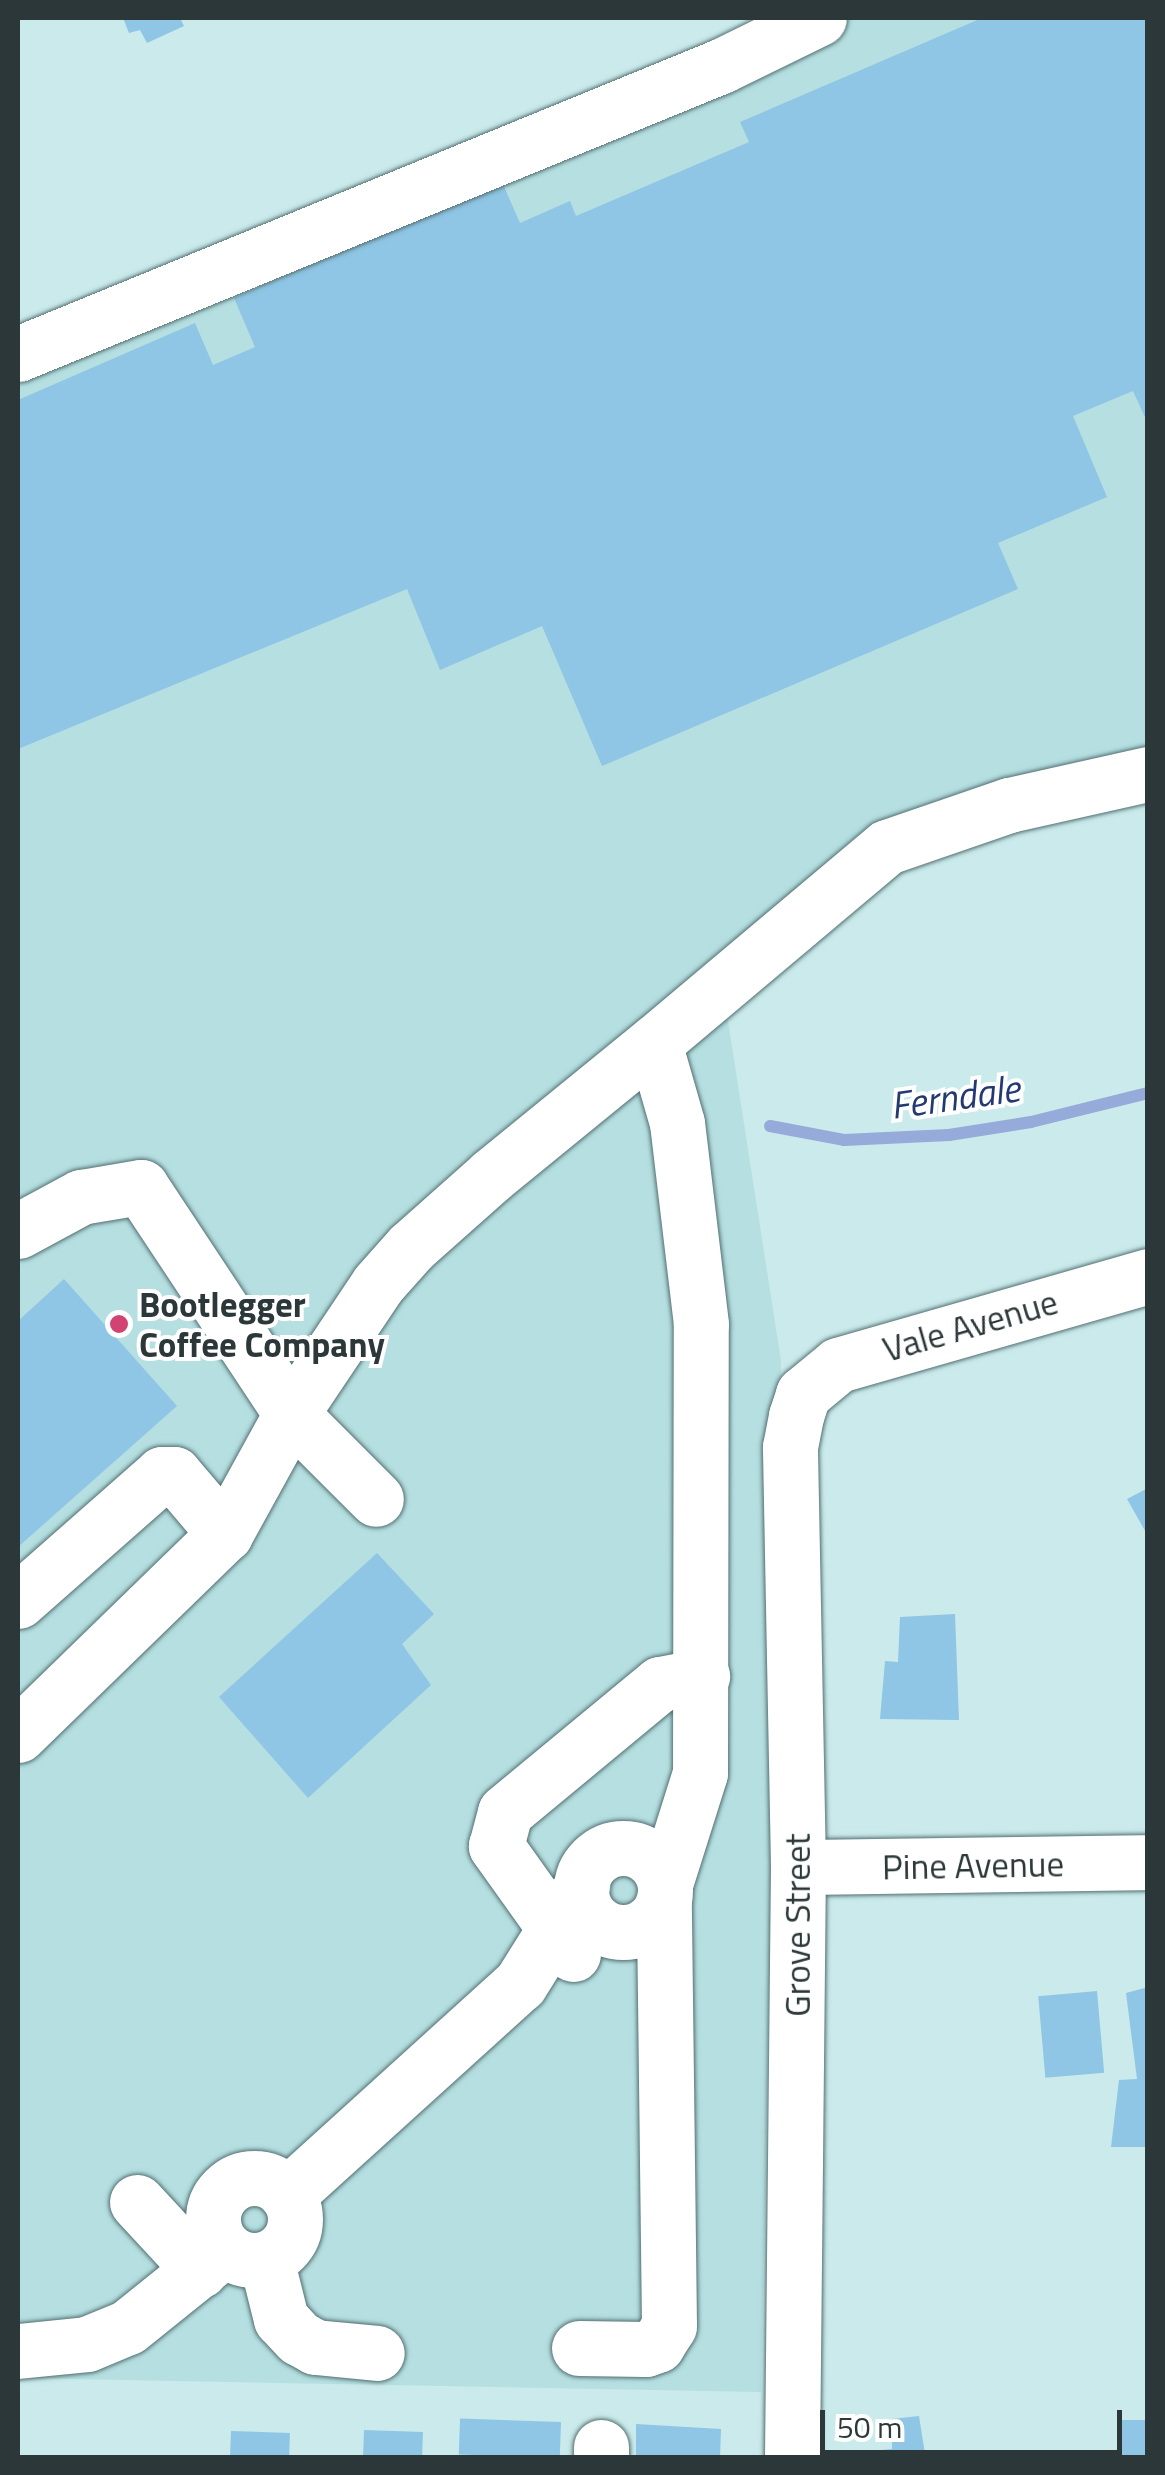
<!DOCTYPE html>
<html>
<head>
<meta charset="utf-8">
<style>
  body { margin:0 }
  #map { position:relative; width:1165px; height:2475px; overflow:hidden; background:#caeaeb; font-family:"Titillium Web",sans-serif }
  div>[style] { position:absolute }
  .built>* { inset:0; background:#b5dfe1 }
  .stream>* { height:12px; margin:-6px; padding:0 6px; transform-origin:6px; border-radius:6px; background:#96abda }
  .building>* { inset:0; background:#8fc6e5; transform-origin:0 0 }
  .roads { filter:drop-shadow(0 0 2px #536f71) drop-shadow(0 0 2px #536f71) }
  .minor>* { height:55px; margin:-27.5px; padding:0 27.5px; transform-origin:27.5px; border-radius:27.5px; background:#fff }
  .minor>.ring { margin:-27.5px; padding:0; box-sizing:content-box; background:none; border:55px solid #fff; border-radius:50% }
  .dots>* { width:28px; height:28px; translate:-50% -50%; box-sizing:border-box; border:5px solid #fff; border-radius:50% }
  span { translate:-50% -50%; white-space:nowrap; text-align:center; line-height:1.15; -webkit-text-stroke:8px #fff; paint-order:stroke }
  .poi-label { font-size:35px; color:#2b3738; font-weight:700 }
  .left { translate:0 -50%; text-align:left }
  .street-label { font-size:35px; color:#2b3738 }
  .water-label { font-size:38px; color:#233972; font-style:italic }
  .frame { position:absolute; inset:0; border:20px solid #2b3738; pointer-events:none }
  .scale { position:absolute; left:820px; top:2410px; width:302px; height:45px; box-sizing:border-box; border:5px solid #2b3738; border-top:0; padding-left:12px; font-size:30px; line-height:35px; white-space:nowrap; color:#2b3738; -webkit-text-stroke:8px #fff; paint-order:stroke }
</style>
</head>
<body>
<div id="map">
  <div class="built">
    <i style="clip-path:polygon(813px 18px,1147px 18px,1147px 781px,986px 812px,843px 916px,727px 1015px,781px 1361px,761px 2392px,18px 2378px,18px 340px)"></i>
  </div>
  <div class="stream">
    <i style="left:770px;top:1126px;width:75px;rotate:10.7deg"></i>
    <i style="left:844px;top:1140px;width:105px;rotate:-2.7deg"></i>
    <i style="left:949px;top:1135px;width:83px;rotate:-9deg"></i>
    <i style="left:1031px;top:1122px;width:121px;rotate:-13.9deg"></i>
  </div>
  <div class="building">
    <i style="clip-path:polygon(123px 18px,180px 18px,184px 26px,147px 43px,140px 30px,129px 33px)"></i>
    <i style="clip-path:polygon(982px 18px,1148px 18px,1148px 424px,1133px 391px,1073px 416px,1107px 497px,998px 543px,1018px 589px,602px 766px,542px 626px,440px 670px,407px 589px,18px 749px,18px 400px,195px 323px,213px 365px,255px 347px,234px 298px,502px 182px,520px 223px,570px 201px,576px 216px,749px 142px,740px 122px)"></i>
    <i style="clip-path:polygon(64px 1279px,177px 1406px,18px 1547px,18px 1321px)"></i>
    <i style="clip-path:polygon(1148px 1488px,1148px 1536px,1127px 1499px)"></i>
    <i style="clip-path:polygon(377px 1553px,434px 1614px,402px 1644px,431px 1685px,308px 1798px,219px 1697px)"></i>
    <i style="clip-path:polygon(955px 1614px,959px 1720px,880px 1719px,885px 1661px,898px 1662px,900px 1617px)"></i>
    <i style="clip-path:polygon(1148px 1987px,1148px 2147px,1111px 2147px,1119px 2080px,1137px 2079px,1126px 1993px)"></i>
    <i style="left:1097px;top:1991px;width:82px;height:59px;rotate:85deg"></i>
    <i style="clip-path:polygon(919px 2416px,925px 2454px,954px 2452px,954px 2458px,871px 2458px,871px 2451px,892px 2449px,892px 2419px)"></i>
    <i style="left:1118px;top:2420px;width:30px;height:38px"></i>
    <i style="left:561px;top:2422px;width:36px;height:101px;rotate:92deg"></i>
    <i style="clip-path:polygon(636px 2424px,721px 2429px,720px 2458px,636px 2458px)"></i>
    <i style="left:364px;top:2430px;width:59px;height:28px;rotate:2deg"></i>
    <i style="left:231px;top:2431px;width:59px;height:27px;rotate:2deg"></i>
  </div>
  <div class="roads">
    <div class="minor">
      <i style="left:18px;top:354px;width:760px;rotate:-22.28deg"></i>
      <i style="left:721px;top:66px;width:109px;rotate:-26.1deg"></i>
      <i style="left:18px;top:1231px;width:72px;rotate:-28.4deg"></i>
      <i style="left:81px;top:1197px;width:61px;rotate:-9.5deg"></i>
      <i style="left:141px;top:1187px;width:272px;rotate:56.5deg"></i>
      <i style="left:291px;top:1414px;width:156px;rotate:-56.2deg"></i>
      <i style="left:378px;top:1284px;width:50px;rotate:-48.3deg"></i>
      <i style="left:411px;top:1247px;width:108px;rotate:-41.6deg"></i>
      <i style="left:492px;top:1175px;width:209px;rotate:-39.2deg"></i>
      <i style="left:18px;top:1601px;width:192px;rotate:-41.4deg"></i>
      <i style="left:162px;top:1474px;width:12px"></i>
      <i style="left:174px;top:1474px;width:79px;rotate:49.6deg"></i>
      <i style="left:18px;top:1735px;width:289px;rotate:-44.2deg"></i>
      <i style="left:225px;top:1534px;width:137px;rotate:-61.2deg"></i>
      <i style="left:291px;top:1414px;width:120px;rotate:45deg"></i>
      <i class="ring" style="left:581px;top:1848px;width:29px;height:29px"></i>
      <i style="left:798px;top:1867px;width:350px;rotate:-0.8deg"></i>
      <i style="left:665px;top:1884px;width:116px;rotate:-72.5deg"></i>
      <i style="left:700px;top:1773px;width:449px;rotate:-89.9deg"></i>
      <i style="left:701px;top:1324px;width:202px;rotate:-96.8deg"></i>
      <i style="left:677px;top:1123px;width:83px;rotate:-106deg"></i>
      <i style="left:654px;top:1043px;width:304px;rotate:-40.1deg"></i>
      <i style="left:887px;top:847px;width:129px;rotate:-19deg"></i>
      <i style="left:1009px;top:805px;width:142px;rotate:-12.6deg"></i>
      <i style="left:573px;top:1954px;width:133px;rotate:-125.5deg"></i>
      <i style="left:496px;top:1846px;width:35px;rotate:-75deg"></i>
      <i style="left:505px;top:1812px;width:201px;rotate:-39.6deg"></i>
      <i style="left:660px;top:1684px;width:43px;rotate:-10.8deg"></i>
      <i class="ring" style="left:213px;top:2178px;width:27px;height:27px"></i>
      <i style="left:287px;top:2195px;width:314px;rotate:-42.2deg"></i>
      <i style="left:520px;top:1984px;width:117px;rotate:-57.9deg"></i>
      <i style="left:137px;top:2202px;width:93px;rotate:47.2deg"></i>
      <i style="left:266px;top:2259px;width:62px;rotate:76deg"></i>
      <i style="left:281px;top:2319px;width:26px;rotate:47deg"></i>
      <i style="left:299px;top:2338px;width:18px;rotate:29deg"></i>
      <i style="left:315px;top:2347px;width:62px;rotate:5.5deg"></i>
      <i style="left:579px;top:2348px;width:67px;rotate:0.9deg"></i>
      <i style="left:646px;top:2349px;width:12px;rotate:-20deg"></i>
      <i style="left:657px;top:2345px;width:22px;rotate:-58deg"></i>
      <i style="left:669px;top:2326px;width:425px;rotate:-90.7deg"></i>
      <i style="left:18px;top:2351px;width:69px;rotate:-5.8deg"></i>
      <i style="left:87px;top:2344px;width:44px;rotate:-22.5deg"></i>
      <i style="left:128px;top:2327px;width:124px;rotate:-38.8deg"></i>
      <i style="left:601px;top:2447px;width:11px;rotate:90deg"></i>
      <i style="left:792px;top:2458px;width:591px;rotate:-89.42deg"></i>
      <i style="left:798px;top:1867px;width:420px;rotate:-91.1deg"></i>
      <i style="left:790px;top:1447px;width:32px;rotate:-79deg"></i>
      <i style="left:796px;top:1416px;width:23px;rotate:-72deg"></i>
      <i style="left:803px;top:1394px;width:45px;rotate:-39.6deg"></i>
      <i style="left:838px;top:1365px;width:323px;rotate:-16deg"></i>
    </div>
  </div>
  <div class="dots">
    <i style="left:119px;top:1324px;background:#d04373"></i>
  </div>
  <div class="poi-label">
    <span class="left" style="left:139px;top:1324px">Bootlegger<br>Coffee Company</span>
  </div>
  <div class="street-label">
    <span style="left:970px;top:1325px;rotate:-16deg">Vale Avenue</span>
    <span style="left:973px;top:1865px;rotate:-1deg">Pine Avenue</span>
    <span style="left:797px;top:1925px;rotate:-90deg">Grove Street</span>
  </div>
  <div class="water-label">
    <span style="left:955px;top:1097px;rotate:-8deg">Ferndale</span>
  </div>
  <div class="frame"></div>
  <div class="scale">50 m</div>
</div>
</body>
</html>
